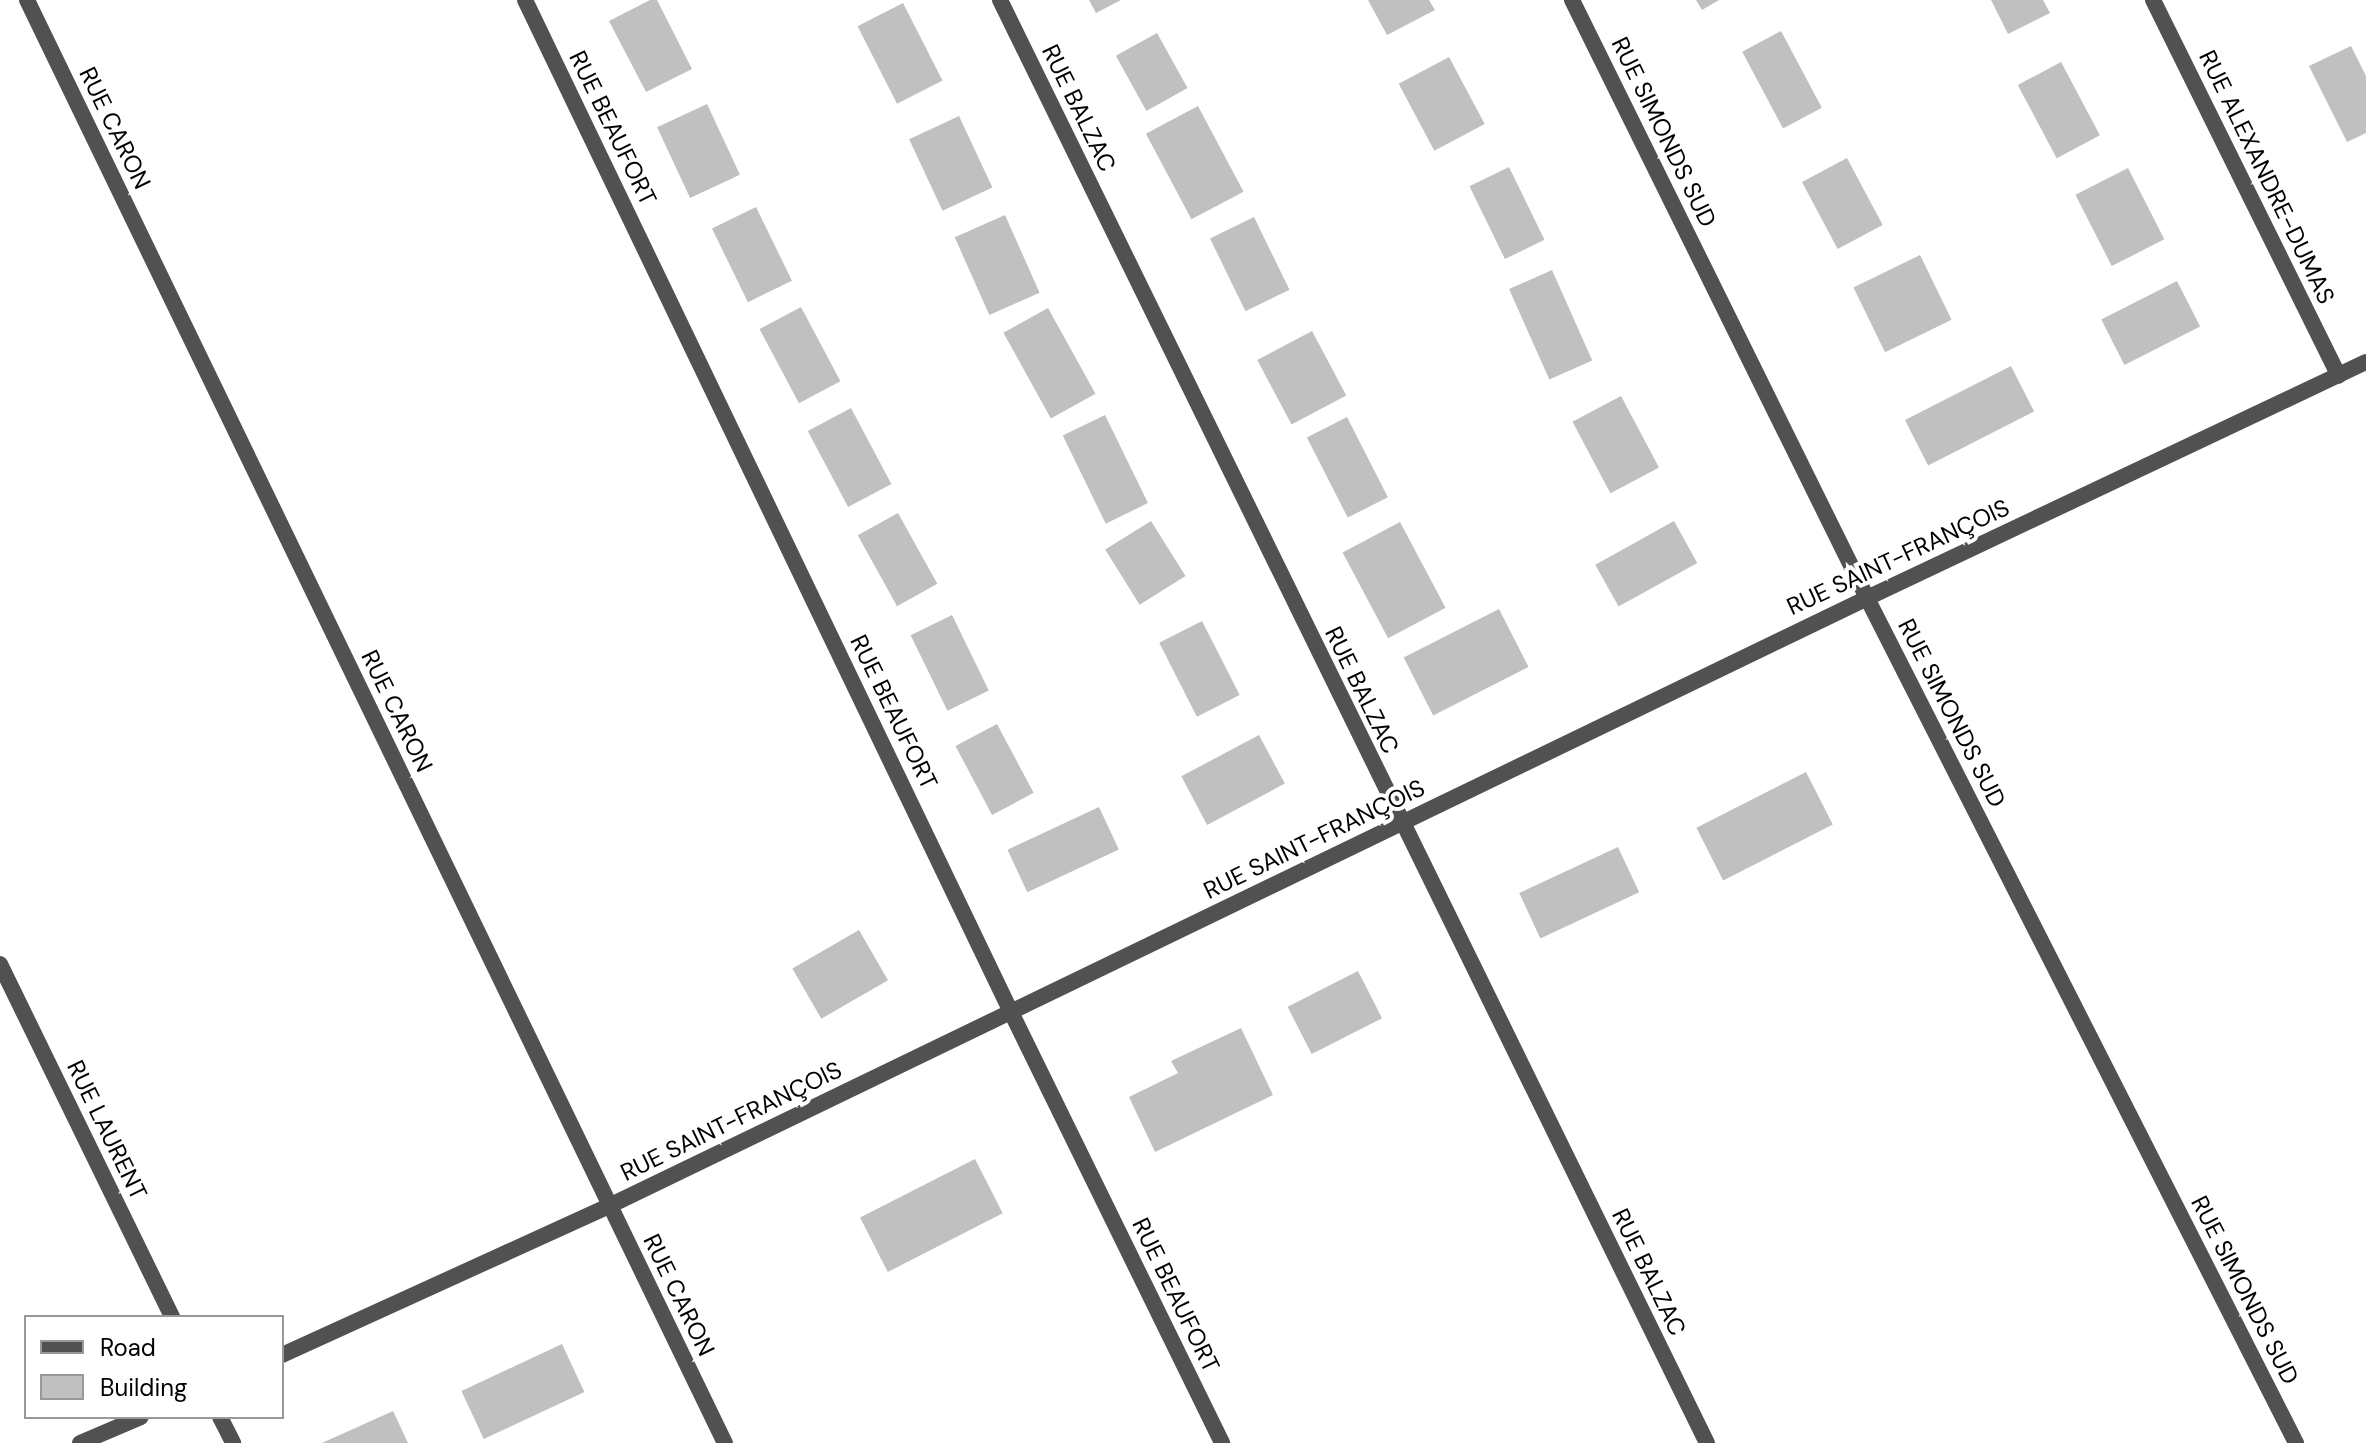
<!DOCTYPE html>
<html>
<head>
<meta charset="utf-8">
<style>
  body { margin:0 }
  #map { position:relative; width:2366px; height:1443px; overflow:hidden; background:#fff; font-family:"DM Sans",sans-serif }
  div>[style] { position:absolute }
  .building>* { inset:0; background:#c0c0c0; transform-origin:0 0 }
  .minor>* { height:16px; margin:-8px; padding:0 8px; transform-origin:8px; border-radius:8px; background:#515151 }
  .tertiary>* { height:16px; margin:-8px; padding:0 8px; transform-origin:8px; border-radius:8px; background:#515151 }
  span { translate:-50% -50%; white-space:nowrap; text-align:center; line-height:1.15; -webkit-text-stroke:8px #fff; paint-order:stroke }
  .street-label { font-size:24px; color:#000 }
  .legend { position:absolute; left:24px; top:1315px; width:260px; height:104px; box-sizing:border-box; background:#fff; border:2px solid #999; margin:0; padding:10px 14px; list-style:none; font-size:24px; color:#000 }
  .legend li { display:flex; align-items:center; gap:16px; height:40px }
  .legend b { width:40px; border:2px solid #999 }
</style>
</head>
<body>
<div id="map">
  <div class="building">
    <i style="clip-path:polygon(650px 0,657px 0,692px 69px,646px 92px,609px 21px)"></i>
    <i style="clip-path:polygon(1089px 0,1121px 0,1096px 13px)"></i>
    <i style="clip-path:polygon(1368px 0,1429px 0,1435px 10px,1387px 35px)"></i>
    <i style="clip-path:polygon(1696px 0,1719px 0,1702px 10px)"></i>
    <i style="clip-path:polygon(1991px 0,2043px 0,2050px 13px,2008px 34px)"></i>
    <i style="left:903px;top:3px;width:87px;height:51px;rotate:63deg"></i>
    <i style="left:1781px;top:31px;width:87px;height:44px;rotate:62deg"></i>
    <i style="left:1157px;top:33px;width:63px;height:47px;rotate:61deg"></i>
    <i style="clip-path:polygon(2351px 46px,2366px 76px,2366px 133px,2347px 142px,2309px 66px)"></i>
    <i style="left:1449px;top:57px;width:76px;height:57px;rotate:62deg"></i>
    <i style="left:2061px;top:62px;width:83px;height:49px;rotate:62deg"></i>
    <i style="left:707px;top:104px;width:78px;height:55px;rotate:65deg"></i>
    <i style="left:1198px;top:106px;width:97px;height:59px;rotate:62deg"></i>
    <i style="left:959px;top:116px;width:79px;height:55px;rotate:65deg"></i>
    <i style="left:1847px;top:158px;width:76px;height:51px;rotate:62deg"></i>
    <i style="left:1509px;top:167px;width:81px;height:44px;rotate:64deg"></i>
    <i style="left:2128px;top:168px;width:80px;height:59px;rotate:63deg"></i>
    <i style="left:756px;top:207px;width:82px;height:49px;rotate:64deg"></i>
    <i style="left:1005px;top:215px;width:85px;height:55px;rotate:66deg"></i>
    <i style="left:1254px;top:217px;width:81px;height:49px;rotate:64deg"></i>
    <i style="left:1920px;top:255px;width:72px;height:74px;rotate:64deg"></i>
    <i style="left:1552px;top:270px;width:99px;height:47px;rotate:66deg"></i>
    <i style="left:2177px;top:281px;width:51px;height:85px;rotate:63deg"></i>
    <i style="left:801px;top:307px;width:84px;height:47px;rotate:62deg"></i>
    <i style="left:1048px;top:308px;width:98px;height:51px;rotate:61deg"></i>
    <i style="left:1312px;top:331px;width:73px;height:62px;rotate:62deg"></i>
    <i style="left:2011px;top:366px;width:51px;height:119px;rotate:63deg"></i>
    <i style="left:1621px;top:396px;width:81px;height:55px;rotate:62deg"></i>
    <i style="left:851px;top:408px;width:86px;height:49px;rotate:62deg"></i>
    <i style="left:1105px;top:415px;width:98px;height:47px;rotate:64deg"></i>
    <i style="left:1347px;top:417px;width:90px;height:45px;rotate:63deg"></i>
    <i style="left:898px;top:513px;width:81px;height:46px;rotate:61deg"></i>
    <i style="left:1151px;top:521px;width:65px;height:54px;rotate:58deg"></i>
    <i style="left:1674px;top:521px;width:48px;height:90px;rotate:61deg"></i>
    <i style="left:1400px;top:522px;width:97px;height:65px;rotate:62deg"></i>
    <i style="left:1499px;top:609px;width:65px;height:107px;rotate:63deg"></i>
    <i style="left:952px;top:615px;width:84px;height:46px;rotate:64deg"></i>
    <i style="left:1202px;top:621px;width:83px;height:48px;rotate:63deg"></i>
    <i style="left:997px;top:724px;width:78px;height:47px;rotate:62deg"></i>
    <i style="left:1259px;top:735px;width:55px;height:88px;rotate:62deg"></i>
    <i style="left:1806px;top:772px;width:59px;height:123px;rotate:63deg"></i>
    <i style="left:1099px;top:807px;width:47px;height:101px;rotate:65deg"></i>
    <i style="left:1618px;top:847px;width:50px;height:109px;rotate:65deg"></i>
    <i style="left:859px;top:930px;width:58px;height:77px;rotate:60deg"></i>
    <i style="left:1358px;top:971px;width:53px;height:79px;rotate:63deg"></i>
    <i style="clip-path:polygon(1241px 1028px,1273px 1095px,1155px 1152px,1129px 1097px,1178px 1073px,1171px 1061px)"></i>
    <i style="left:975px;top:1159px;width:61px;height:129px;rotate:63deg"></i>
    <i style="left:562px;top:1344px;width:53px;height:111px;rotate:65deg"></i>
    <i style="clip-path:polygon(393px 1411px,408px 1443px,322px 1443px)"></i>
  </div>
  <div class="minor">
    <i style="left:27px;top:0;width:1603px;rotate:64.19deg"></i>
    <i style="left:525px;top:0;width:1123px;rotate:64.35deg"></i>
    <i style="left:1011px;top:1012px;width:480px;rotate:63.9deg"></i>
    <i style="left:1000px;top:0;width:1607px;rotate:63.9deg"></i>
    <i style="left:2153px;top:0;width:419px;rotate:63.7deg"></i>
    <i style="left:0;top:964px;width:393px;rotate:64deg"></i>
    <i style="left:282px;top:1355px;width:359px;rotate:-24.5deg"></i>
    <i style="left:609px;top:1206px;width:1397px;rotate:-25.79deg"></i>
    <i style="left:1867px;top:598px;width:552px;rotate:-25.31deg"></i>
    <i style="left:220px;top:1417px;width:29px;rotate:63deg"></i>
    <i style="left:80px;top:1443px;width:66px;rotate:-23.1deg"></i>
  </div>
  <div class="tertiary">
    <i style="left:1572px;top:0;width:667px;rotate:63.74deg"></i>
    <i style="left:1867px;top:598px;width:948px;rotate:63.08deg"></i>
  </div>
  <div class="street-label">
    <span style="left:1079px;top:108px;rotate:64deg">RUE BALZAC</span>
    <span style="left:115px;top:128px;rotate:64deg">RUE CARON</span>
    <span style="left:613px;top:128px;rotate:64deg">RUE BEAUFORT</span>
    <span style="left:1664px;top:132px;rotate:64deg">RUE SIMONDS SUD</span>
    <span style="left:2267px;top:177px;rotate:64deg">RUE ALEXANDRE-DUMAS</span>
    <span style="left:1898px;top:557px;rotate:-25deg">RUE SAINT-FRANÇOIS</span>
    <span style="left:1362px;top:690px;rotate:64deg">RUE BALZAC</span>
    <span style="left:397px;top:711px;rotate:64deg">RUE CARON</span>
    <span style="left:894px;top:712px;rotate:64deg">RUE BEAUFORT</span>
    <span style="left:1952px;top:713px;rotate:63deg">RUE SIMONDS SUD</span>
    <span style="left:1314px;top:839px;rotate:-26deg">RUE SAINT-FRANÇOIS</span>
    <span style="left:731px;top:1121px;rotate:-26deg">RUE SAINT-FRANÇOIS</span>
    <span style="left:107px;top:1130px;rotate:64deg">RUE LAURENT</span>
    <span style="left:1649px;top:1272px;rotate:64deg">RUE BALZAC</span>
    <span style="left:2245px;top:1290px;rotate:63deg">RUE SIMONDS SUD</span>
    <span style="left:679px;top:1295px;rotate:64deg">RUE CARON</span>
    <span style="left:1176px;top:1295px;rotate:64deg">RUE BEAUFORT</span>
  </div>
  <ul class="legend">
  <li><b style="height:10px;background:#515151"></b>Road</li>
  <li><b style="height:22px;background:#c0c0c0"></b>Building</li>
  </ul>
</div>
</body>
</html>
